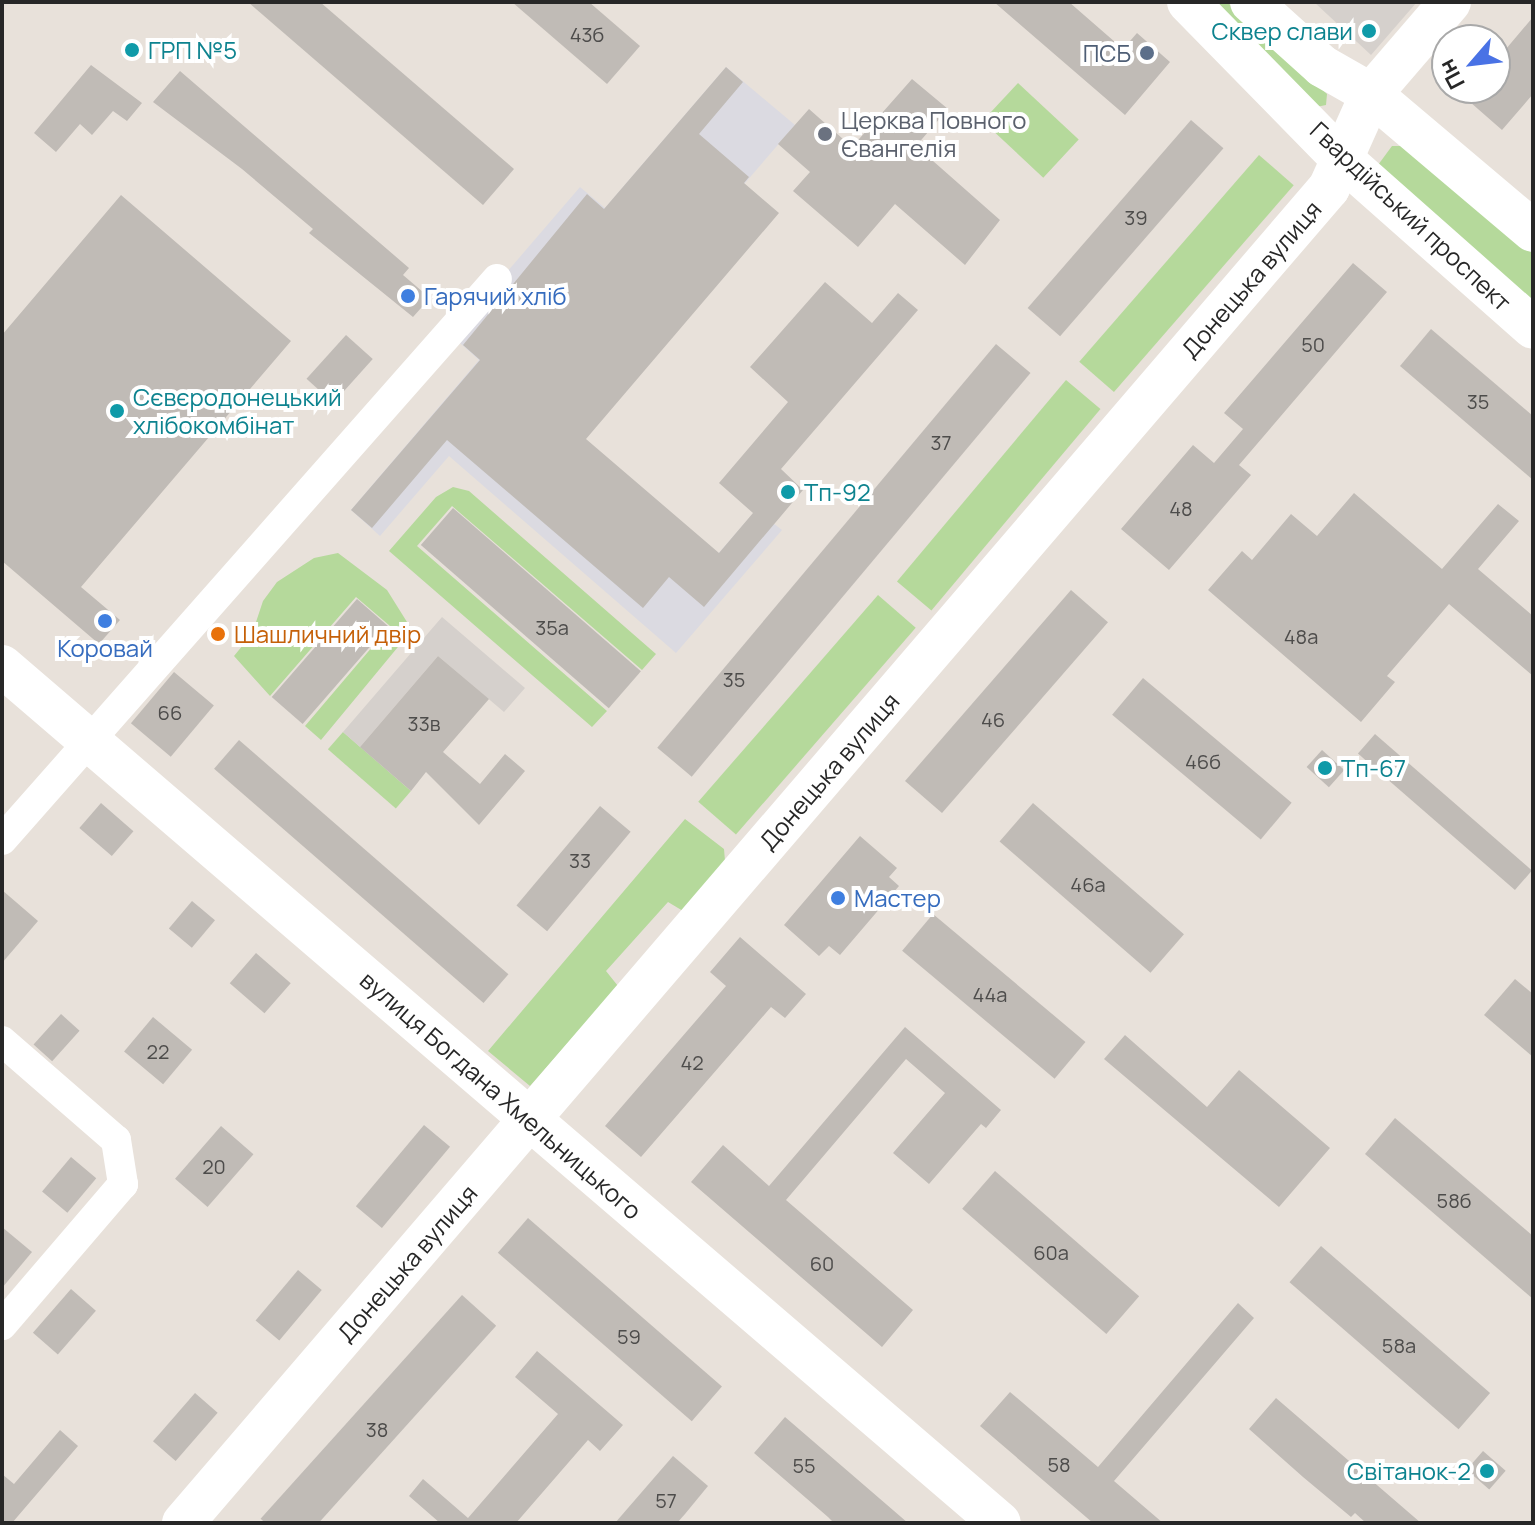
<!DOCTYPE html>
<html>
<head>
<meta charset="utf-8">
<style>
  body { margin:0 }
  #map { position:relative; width:1535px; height:1525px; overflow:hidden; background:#e8e1da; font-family:Manrope,sans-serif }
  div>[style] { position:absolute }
  .industrial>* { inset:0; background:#dbdae1 }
  .green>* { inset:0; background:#b5d99b; transform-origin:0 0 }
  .plaza>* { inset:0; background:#d5d0cc }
  .building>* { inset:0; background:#c0bbb6; transform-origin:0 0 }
  .street>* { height:30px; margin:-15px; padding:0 15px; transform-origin:15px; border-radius:15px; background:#fff }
  .secondary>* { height:42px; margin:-21px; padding:0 21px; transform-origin:21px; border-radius:21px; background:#fff }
  .dots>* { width:22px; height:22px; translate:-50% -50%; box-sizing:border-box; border:4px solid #fff; border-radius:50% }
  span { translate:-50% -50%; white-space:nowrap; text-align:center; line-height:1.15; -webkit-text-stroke:8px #fff; paint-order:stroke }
  .number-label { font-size:20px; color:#4d4c4b }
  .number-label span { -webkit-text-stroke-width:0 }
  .culture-label { font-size:24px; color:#0d838f }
  .right { translate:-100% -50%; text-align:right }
  .left { translate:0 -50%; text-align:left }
  .service-label { font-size:24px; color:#4e5e75 }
  .worship-label { font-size:24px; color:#5b616d }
  .street-label { font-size:24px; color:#272727 }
  .shop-label { font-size:24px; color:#366cbe }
  .food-label { font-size:24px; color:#c56008 }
  .frame { position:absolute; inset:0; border:4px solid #272727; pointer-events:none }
  .north { position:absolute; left:1431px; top:24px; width:80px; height:80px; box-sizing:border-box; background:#fff; border:2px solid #a9a9a9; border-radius:50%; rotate:242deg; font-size:22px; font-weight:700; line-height:32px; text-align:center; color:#272727 }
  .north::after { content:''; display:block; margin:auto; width:28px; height:36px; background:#4972e5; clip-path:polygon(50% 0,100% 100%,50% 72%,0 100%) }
</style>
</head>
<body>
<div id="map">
  <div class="industrial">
    <i style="clip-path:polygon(726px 67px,795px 125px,536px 426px,704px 570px,756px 510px,782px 530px,676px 653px,449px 456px,380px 536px,351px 510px,479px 360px,452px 336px,580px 187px,605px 208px)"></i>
  </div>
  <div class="green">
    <i style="clip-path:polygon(1207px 2px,1227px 2px,1327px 94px,1326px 105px,1316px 107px)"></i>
    <i style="left:1018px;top:83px;width:83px;height:52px;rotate:43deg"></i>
    <i style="clip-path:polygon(1392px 146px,1407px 146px,1533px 254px,1533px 311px,1378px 165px)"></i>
    <i style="left:1259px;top:155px;width:46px;height:274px;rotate:41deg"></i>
    <i style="left:1066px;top:380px;width:45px;height:263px;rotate:40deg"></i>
    <i style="clip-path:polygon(453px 487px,469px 491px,656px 654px,642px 670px,452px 506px,417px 546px,607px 711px,592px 727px,389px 551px,436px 497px)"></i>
    <i style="clip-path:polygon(338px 553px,387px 590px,412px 630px,321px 740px,305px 726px,390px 626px,356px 597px,270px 696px,234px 656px,252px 634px,263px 601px,277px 582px,314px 558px)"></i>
    <i style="left:878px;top:595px;width:50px;height:274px;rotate:41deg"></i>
    <i style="left:343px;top:732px;width:90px;height:23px;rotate:41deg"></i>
    <i style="clip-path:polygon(685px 819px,724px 849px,725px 861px,683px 911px,668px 902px,606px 971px,618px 986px,530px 1086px,488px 1051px)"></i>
  </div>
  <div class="plaza">
    <i style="clip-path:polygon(1314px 2px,1417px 2px,1371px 55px)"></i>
    <i style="clip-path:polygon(442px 617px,525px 688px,504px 712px,438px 656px,360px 747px,343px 732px)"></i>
  </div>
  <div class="building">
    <i style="clip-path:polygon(248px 2px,320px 2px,514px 169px,483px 205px)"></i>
    <i style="clip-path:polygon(512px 2px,589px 2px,640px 46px,607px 84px)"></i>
    <i style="clip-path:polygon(994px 2px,1069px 2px,1123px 49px,1137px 33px,1170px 62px,1125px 115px)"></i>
    <i style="clip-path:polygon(1533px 17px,1533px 94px,1502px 130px,1454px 88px,1495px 88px,1495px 62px)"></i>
    <i style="clip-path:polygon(91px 65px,142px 103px,127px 121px,113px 111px,92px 135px,80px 124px,56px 152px,34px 133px)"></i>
    <i style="clip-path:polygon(726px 67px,743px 82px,699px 134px,749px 177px,744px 183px,779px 213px,586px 439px,719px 553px,753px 513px,719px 483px,788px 402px,750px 367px,825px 282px,872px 323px,898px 293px,918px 310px,781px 469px,803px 490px,704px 607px,669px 577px,643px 608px,447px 440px,372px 528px,351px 510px,480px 360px,463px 345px,587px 194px,604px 209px)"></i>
    <i style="clip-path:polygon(180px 71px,409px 268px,403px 275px,430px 298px,413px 317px,309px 233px,313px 229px,242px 169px,153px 102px)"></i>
    <i style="clip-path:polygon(912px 79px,948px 109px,916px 146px,1000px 220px,965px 265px,895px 204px,858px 247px,793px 191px,810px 172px,778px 144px,809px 109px,852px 147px)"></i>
    <i style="left:1191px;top:120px;width:43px;height:249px;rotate:41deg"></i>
    <i style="clip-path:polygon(121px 195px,291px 341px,81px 587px,120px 620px,99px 644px,2px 561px,2px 335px)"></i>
    <i style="clip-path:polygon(1353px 263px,1387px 292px,1239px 465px,1251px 475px,1169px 570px,1121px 529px,1193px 445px,1214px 463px,1243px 429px,1224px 413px)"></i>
    <i style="clip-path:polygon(1431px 329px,1533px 416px,1533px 480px,1400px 366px)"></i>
    <i style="left:346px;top:335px;width:36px;height:59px;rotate:42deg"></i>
    <i style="left:996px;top:344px;width:45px;height:527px;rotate:40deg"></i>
    <i style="clip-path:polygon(1354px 493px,1442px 569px,1498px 504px,1519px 521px,1478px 569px,1533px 616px,1533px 676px,1449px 604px,1387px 676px,1395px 682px,1361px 722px,1208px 590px,1242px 551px,1252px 560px,1291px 514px,1317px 536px)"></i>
    <i style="left:453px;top:508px;width:249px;height:49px;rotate:41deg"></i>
    <i style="left:1071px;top:590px;width:49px;height:253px;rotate:41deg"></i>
    <i style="left:357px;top:599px;width:41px;height:130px;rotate:41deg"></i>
    <i style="clip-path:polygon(438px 656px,489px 699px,443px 752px,480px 784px,505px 754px,525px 771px,479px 825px,426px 772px,411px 791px,360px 747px)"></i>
    <i style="left:174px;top:672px;width:52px;height:67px;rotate:40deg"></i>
    <i style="left:1143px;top:678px;width:194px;height:48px;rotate:40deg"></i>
    <i style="left:1375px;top:734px;width:208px;height:26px;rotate:41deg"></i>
    <i style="left:239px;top:740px;width:357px;height:38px;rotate:41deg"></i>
    <i style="left:1322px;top:750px;width:30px;height:23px;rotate:42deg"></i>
    <i style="left:101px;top:803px;width:43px;height:33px;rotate:41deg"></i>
    <i style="left:1033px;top:803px;width:200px;height:51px;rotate:41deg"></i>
    <i style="left:600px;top:806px;width:40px;height:130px;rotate:40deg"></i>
    <i style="clip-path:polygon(860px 836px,897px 868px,889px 877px,899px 886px,840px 955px,829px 946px,819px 956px,784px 925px)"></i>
    <i style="clip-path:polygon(2px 890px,38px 921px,2px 963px)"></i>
    <i style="left:192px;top:901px;width:30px;height:36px;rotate:40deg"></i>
    <i style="left:933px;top:914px;width:199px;height:48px;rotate:40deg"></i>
    <i style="clip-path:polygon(740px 937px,806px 994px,785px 1018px,771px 1007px,641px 1157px,605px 1126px,726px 986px,710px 972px)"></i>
    <i style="left:256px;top:953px;width:46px;height:40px;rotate:41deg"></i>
    <i style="clip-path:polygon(1515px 979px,1533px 994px,1533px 1057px,1484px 1015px)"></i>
    <i style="left:61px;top:1014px;width:25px;height:41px;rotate:42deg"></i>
    <i style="left:153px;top:1017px;width:51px;height:45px;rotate:40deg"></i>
    <i style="clip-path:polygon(905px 1027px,1001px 1110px,986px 1128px,981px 1124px,929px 1184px,893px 1153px,945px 1093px,906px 1059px,786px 1200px,913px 1310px,882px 1347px,691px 1182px,723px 1145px,769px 1186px)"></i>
    <i style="clip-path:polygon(1125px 1035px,1207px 1107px,1239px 1070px,1330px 1148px,1279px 1207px,1104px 1059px)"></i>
    <i style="clip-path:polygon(1395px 1118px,1533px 1236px,1533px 1299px,1365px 1154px)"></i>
    <i style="left:424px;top:1125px;width:34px;height:106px;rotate:40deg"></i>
    <i style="left:221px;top:1126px;width:43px;height:70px;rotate:41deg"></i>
    <i style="left:71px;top:1157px;width:33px;height:45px;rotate:40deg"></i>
    <i style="left:995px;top:1171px;width:191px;height:50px;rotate:41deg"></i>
    <i style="left:528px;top:1218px;width:257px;height:46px;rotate:41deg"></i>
    <i style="clip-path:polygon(2px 1227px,32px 1252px,2px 1288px)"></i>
    <i style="left:1321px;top:1246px;width:224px;height:48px;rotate:41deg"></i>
    <i style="left:298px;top:1270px;width:31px;height:66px;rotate:40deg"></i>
    <i style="left:71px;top:1289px;width:33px;height:58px;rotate:41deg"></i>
    <i style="left:462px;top:1295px;width:46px;height:301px;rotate:42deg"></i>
    <i style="clip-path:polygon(1238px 1303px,1254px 1318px,1114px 1481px,1163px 1523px,1093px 1523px,980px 1426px,1010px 1392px,1098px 1467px)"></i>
    <i style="clip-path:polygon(537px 1351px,623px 1425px,600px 1451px,588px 1440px,516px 1523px,440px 1523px,409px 1496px,423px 1479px,468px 1518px,558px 1414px,515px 1377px)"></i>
    <i style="left:195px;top:1393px;width:30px;height:64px;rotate:41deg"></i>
    <i style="clip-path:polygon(1276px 1398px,1421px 1523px,1366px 1523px,1355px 1513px,1351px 1517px,1303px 1477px,1249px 1429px)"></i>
    <i style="clip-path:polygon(785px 1417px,908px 1523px,834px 1523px,828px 1517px,754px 1453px)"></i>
    <i style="clip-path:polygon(60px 1430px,78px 1446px,12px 1523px,2px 1523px,2px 1474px,14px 1484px)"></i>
    <i style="left:1483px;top:1451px;width:30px;height:25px;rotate:41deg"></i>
    <i style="clip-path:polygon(673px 1456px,708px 1486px,685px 1514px,677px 1523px,615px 1523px)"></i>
  </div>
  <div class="street">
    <i style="left:2px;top:840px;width:748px;rotate:-48.58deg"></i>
    <i style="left:2px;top:1041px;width:151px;rotate:41deg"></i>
    <i style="left:116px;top:1140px;width:45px;rotate:81deg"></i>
    <i style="left:123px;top:1184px;width:186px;rotate:130.6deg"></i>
  </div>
  <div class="secondary">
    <i style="left:1188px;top:2px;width:219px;rotate:45.6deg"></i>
    <i style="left:1341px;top:158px;width:256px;rotate:41.5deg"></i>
    <i style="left:1251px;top:2px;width:96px;rotate:42deg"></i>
    <i style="left:1322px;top:66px;width:56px;rotate:29.7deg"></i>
    <i style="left:1371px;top:94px;width:212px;rotate:40.2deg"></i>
    <i style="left:2px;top:666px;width:1315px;rotate:40.65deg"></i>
    <i style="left:183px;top:1523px;width:1759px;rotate:-49.36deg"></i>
    <i style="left:1329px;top:188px;width:103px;rotate:-65.9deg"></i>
    <i style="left:1371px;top:94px;width:121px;rotate:-49.3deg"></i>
  </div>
  <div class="dots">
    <i style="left:1369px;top:31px;background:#0f9aa8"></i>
    <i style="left:132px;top:50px;background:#0f9aa8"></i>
    <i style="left:1147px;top:53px;background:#5c6f8a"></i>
    <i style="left:825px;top:134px;background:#6b7280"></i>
    <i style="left:408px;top:296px;background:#3f7fe0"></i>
    <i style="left:117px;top:411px;background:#0f9aa8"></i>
    <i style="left:788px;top:492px;background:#0f9aa8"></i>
    <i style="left:105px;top:621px;background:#3f7fe0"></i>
    <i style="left:218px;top:634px;background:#e8710a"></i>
    <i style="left:1325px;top:768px;background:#0f9aa8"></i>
    <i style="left:838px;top:898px;background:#3f7fe0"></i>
    <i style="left:1487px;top:1471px;background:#0f9aa8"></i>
  </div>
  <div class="number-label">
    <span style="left:587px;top:34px">43б</span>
    <span style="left:1136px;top:217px">39</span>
    <span style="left:1313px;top:344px">50</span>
    <span style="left:1478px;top:401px">35</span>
    <span style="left:941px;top:442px">37</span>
    <span style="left:1181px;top:508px">48</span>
    <span style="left:552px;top:627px">35а</span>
    <span style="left:1301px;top:636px">48а</span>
    <span style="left:734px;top:679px">35</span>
    <span style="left:170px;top:712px">66</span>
    <span style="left:993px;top:719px">46</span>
    <span style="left:424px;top:723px">33в</span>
    <span style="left:1203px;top:761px">46б</span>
    <span style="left:580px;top:860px">33</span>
    <span style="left:1088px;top:884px">46а</span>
    <span style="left:990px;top:994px">44а</span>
    <span style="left:158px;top:1051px">22</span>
    <span style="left:692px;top:1062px">42</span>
    <span style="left:214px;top:1166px">20</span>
    <span style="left:1454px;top:1200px">58б</span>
    <span style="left:1051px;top:1252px">60а</span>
    <span style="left:822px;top:1263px">60</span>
    <span style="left:629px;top:1336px">59</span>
    <span style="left:1399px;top:1345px">58а</span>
    <span style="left:377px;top:1429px">38</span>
    <span style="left:1059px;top:1464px">58</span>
    <span style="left:804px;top:1465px">55</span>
    <span style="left:666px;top:1500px">57</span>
  </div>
  <div class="culture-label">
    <span class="right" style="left:1353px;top:31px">Сквер слави</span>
    <span class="left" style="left:148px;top:50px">ГРП №5</span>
    <span class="left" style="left:133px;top:411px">Сєвєродонецький<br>хлібокомбінат</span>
    <span class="left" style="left:804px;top:492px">Тп-92</span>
    <span class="left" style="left:1341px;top:768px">Тп-67</span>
    <span class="right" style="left:1471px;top:1471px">Світанок-2</span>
  </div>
  <div class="service-label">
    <span class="right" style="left:1131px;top:53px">ПСБ</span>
  </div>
  <div class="worship-label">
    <span class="left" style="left:841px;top:134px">Церква Повного<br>Євангелія</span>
  </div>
  <div class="street-label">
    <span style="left:1411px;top:216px;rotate:43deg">Гвардійський проспект</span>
    <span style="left:1251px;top:279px;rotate:-49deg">Донецька вулиця</span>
    <span style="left:829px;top:771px;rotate:-49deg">Донецька вулиця</span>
    <span style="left:501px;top:1095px;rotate:41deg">вулиця Богдана Хмельницького</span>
    <span style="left:407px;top:1263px;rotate:-49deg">Донецька вулиця</span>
  </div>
  <div class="shop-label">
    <span class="left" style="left:424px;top:296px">Гарячий хліб</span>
    <span style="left:105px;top:648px">Коровай</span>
    <span class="left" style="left:854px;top:898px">Мастер</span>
  </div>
  <div class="food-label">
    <span class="left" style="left:234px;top:634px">Шашличний двір</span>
  </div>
  <div class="frame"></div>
  <div class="north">Пн</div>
</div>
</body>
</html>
